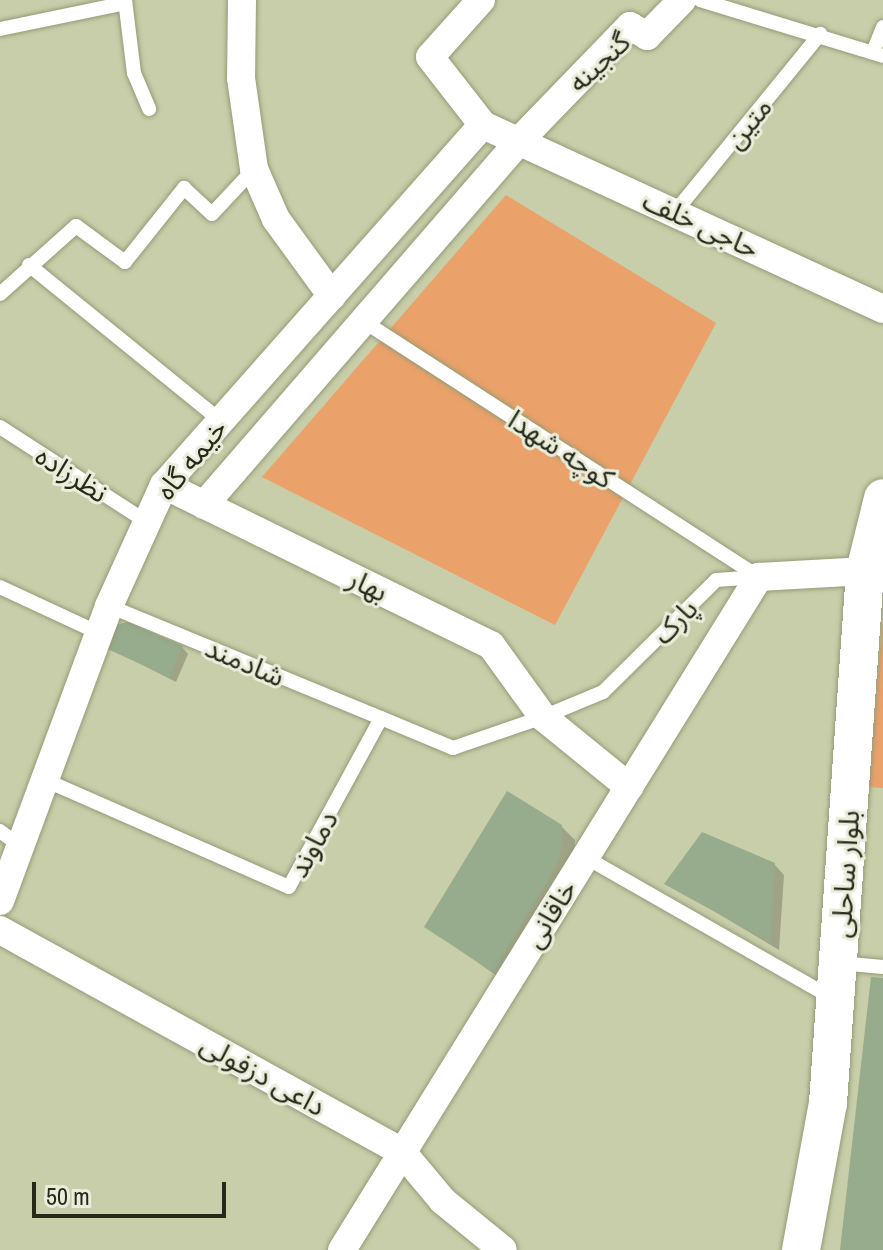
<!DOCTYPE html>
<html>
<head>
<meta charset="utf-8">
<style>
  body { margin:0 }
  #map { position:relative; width:883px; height:1250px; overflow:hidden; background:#c7cea9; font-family:"Archivo Narrow","Noto Sans Arabic",sans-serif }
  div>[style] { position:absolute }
  .green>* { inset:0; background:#eaa16a }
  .shadow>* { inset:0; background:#0003 }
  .building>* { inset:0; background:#96ac8d }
  .roads { filter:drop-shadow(0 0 2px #949b77) drop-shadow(0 0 2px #949b77) }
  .lane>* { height:14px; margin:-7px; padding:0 7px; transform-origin:7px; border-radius:7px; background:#fff }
  .street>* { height:28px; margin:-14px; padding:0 14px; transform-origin:14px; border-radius:14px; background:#fff }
  .secondary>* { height:38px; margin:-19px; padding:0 19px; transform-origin:19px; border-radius:19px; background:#fff }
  span { translate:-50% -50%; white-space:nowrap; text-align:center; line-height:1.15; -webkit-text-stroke:6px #e9edda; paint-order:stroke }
  .street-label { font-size:28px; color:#26291a }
  .scale { position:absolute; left:32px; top:1182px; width:194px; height:36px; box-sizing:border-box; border:4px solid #26291a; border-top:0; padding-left:10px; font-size:24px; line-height:28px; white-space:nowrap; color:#26291a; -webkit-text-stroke:6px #e9edda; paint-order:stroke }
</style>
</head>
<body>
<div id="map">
  <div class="green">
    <i style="clip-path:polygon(506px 195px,716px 323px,555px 625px,262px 477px)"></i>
    <i style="clip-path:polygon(883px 616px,883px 788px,869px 787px)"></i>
  </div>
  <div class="shadow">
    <i style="clip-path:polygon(105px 646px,182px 647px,188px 654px,176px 682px)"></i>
    <i style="clip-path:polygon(561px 826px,575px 840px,574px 859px,507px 983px,427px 927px)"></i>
    <i style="clip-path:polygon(774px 864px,784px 875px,779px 950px,667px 883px)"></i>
  </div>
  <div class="building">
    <i style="clip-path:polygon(128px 622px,183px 646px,169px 677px,103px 647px,111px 626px)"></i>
    <i style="clip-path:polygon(507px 791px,562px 825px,562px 845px,555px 868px,493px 972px,424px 927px)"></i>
    <i style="clip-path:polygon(702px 832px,775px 863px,770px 942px,664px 884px)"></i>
    <i style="clip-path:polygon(871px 977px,883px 978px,883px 1250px,840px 1250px)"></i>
  </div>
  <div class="roads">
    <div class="lane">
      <i style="left:125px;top:0;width:74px;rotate:83deg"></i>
      <i style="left:134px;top:73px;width:39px;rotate:67deg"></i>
      <i style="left:700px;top:0;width:191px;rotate:17deg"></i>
      <i style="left:0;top:29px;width:128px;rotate:-11.7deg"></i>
      <i style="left:873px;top:52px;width:27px;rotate:-68deg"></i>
      <i style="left:675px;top:212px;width:230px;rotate:-50.8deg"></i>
      <i style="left:29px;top:265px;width:247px;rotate:39.1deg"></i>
      <i style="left:0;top:294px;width:102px;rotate:-41.8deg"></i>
      <i style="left:76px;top:226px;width:61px;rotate:36.3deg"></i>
      <i style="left:125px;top:262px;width:95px;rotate:-51.4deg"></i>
      <i style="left:184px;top:188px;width:38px;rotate:43deg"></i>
      <i style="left:212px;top:214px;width:62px;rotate:-47deg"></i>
      <i style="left:363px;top:321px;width:472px;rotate:32.9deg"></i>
      <i style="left:0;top:427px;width:171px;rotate:32.9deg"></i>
      <i style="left:0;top:587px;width:109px;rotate:24.9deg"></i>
      <i style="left:109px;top:606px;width:294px;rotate:22.4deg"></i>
      <i style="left:45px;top:780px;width:266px;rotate:23.7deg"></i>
      <i style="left:289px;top:887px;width:192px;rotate:-61.4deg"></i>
      <i style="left:381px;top:718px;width:78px;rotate:22.6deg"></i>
      <i style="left:453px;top:748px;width:95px;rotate:-19deg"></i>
      <i style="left:543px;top:717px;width:65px;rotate:-22.6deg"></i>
      <i style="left:603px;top:692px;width:159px;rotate:-44.7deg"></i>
      <i style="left:716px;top:580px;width:43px;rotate:-4deg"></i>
      <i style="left:0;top:831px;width:25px;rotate:37deg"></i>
      <i style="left:585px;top:857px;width:284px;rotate:29.7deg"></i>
      <i style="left:839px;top:963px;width:44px;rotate:5.2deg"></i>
    </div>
    <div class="street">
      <i style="left:242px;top:0;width:78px;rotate:90.7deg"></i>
      <i style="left:241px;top:78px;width:92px;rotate:81.9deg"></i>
      <i style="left:254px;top:169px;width:55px;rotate:66.3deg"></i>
      <i style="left:276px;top:219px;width:95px;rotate:54deg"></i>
      <i style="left:481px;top:0;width:76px;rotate:131.8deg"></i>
      <i style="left:430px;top:57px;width:86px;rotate:52.1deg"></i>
      <i style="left:483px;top:125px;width:440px;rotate:24.7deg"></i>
      <i style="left:164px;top:485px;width:364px;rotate:26.1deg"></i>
      <i style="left:491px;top:645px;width:89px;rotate:54.2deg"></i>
      <i style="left:543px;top:717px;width:111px;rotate:39.1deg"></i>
      <i style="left:204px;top:505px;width:481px;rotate:-49.1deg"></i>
      <i style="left:519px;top:141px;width:160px;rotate:-46deg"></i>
      <i style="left:630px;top:26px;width:20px;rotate:30deg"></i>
      <i style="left:647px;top:36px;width:50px;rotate:-45.8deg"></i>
      <i style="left:0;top:901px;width:314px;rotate:-69.7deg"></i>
      <i style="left:109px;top:606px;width:133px;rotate:-65.6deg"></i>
      <i style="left:164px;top:485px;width:481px;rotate:-48.5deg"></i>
      <i style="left:0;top:930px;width:459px;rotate:28.9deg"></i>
      <i style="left:402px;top:1152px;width:64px;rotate:50.1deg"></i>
      <i style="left:443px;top:1201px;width:77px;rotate:39.2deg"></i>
      <i style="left:342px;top:1250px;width:792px;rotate:-58.22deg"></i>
      <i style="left:759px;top:577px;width:106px;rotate:-3.2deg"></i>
    </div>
    <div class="secondary">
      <i style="left:801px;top:1250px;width:149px;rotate:-79.6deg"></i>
      <i style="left:828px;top:1103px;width:533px;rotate:-86.02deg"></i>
      <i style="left:865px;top:571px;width:75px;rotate:-76.1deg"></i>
    </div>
  </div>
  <div class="street-label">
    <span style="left:599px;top:62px;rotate:-43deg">گنجینه</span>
    <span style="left:748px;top:123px;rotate:-51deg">متین</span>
    <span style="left:701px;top:224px;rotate:25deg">حاجی خلف</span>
    <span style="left:561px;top:449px;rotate:33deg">کوچه شهدا</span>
    <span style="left:191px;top:459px;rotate:-51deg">خیمه گاه</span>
    <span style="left:72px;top:474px;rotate:33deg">نظرزاده</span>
    <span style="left:368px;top:585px;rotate:26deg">بهار</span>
    <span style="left:675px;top:621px;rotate:-45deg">پارک</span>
    <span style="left:245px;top:662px;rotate:23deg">شادمند</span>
    <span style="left:313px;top:844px;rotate:-61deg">دماوند</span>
    <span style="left:845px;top:874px;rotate:-86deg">بلوار ساحلی</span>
    <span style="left:550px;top:914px;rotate:-58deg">خاقانی</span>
    <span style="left:263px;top:1075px;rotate:29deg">داعی دزفولی</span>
  </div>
  <div class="scale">50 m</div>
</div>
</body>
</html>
